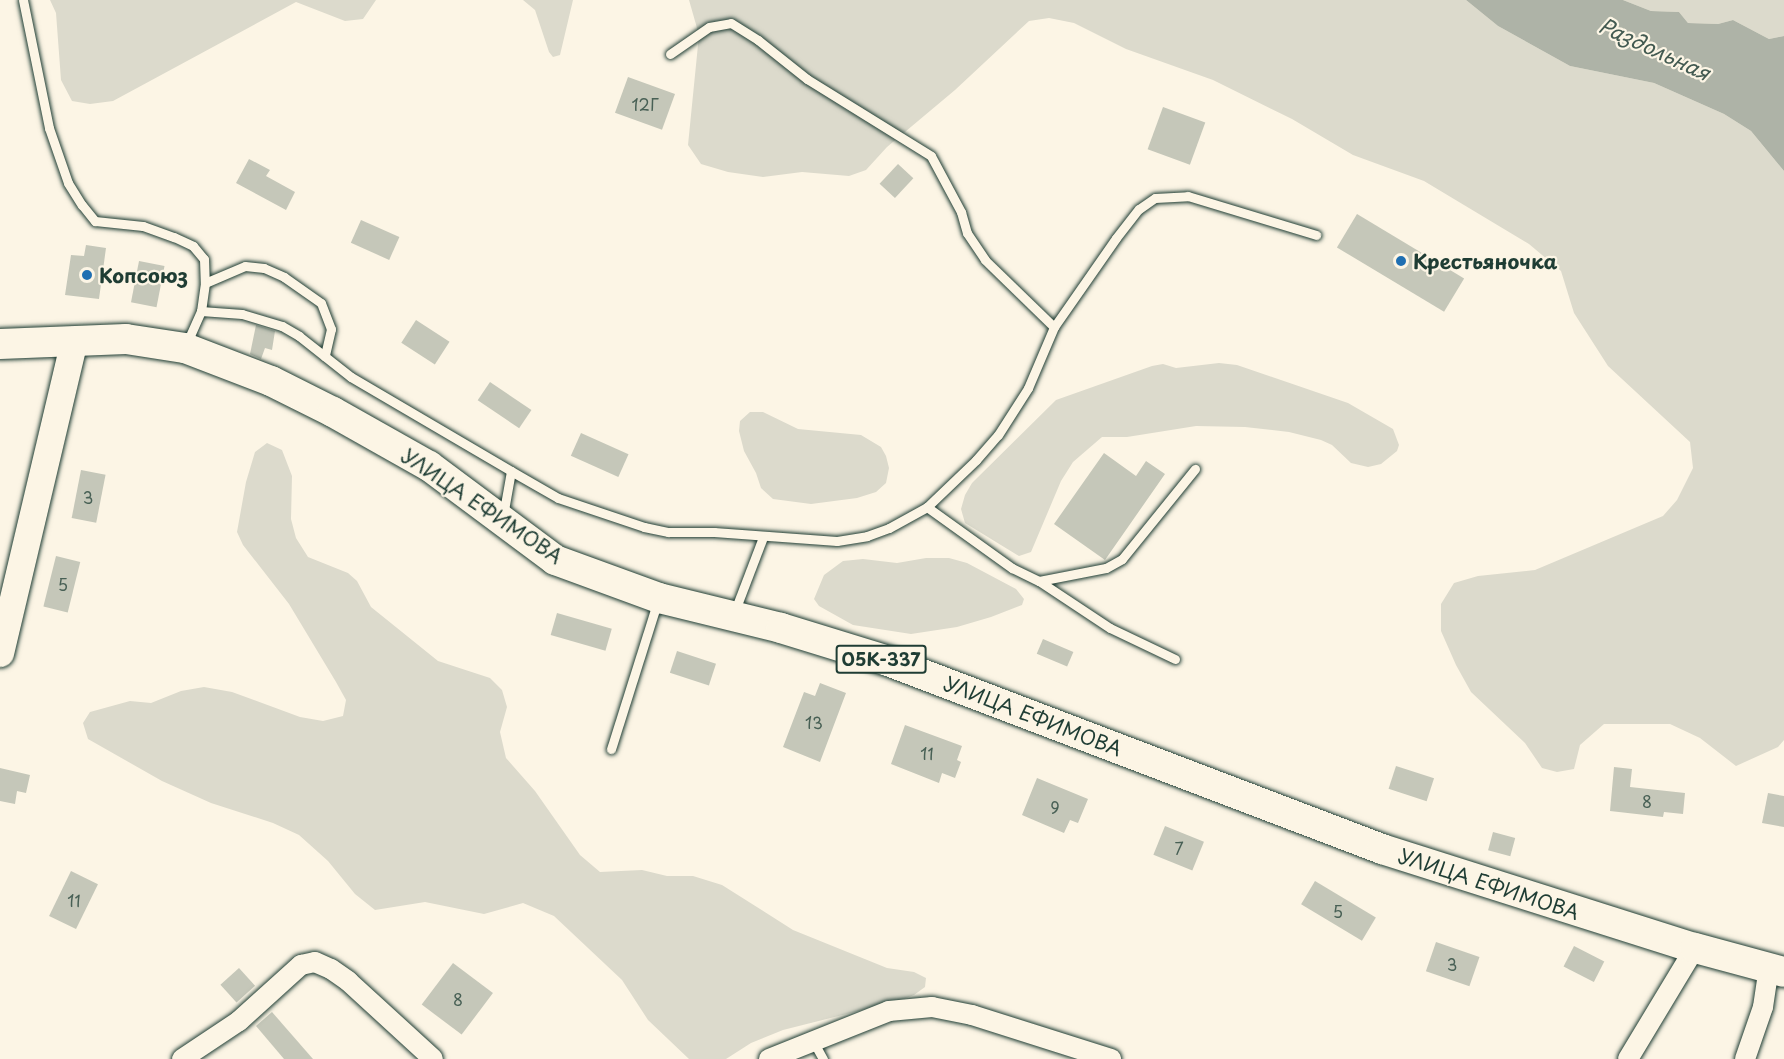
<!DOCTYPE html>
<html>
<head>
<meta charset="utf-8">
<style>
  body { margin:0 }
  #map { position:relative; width:1784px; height:1059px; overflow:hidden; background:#fcf5e5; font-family:"Playpen Sans",sans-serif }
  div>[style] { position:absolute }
  .green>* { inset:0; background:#dcdacc }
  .water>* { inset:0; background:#aeb3a7 }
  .building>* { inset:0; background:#c5c7b9; transform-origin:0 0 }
  .roads { filter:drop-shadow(0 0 2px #1f3d34) drop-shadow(0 0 2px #1f3d34) }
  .lane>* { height:9px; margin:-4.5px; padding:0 4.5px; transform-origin:4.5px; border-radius:4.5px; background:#fcf5e5 }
  .street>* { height:20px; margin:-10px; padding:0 10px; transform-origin:10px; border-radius:10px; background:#fcf5e5 }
  .secondary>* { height:27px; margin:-13.5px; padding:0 13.5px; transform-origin:13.5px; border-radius:13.5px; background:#fcf5e5 }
  .primary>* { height:30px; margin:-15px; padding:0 15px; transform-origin:15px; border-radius:15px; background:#fcf5e5 }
  .dots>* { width:16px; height:16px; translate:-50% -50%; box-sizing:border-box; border:3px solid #fcf5e5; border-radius:50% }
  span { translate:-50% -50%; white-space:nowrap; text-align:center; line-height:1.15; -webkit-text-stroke:4.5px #fcf5e5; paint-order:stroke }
  .number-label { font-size:16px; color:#486055 }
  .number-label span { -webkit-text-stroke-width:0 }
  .shield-label span { padding:2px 4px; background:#fcf5e5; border:2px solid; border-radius:4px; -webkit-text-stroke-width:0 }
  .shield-label { font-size:18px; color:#1f3d34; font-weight:700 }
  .poi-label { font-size:20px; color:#1f3d34; font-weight:700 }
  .left { translate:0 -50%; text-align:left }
  .street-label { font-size:20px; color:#1f3d34 }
  .water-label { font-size:21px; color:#435a51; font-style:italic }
</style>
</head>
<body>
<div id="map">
  <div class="green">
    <i style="clip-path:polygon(50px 0,376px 0,363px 19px,345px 21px,296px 2px,113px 101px,90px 104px,72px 101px,61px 80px,56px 13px)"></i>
    <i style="clip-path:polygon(523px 0,573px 0,560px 55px,553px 57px,549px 52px,535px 10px)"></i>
    <i style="clip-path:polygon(689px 0,1466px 0,1498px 26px,1570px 66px,1654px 83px,1724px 114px,1751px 131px,1784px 171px,1784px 740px,1778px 747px,1736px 766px,1700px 738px,1670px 724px,1604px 724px,1580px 745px,1574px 769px,1557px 772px,1542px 768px,1525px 743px,1471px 692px,1456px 665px,1441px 631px,1441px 604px,1454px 583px,1478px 576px,1535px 570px,1663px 516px,1677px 500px,1693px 468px,1690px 442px,1608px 366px,1574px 313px,1561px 271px,1529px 244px,1424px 181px,1353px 155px,1292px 119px,1213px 80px,1126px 49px,1074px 23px,1049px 18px,1029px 21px,955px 90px,887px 147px,866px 170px,849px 176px,802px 172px,763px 177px,728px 172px,701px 164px,688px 145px,699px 35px)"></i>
    <i style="clip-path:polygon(1623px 0,1784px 0,1784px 36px,1769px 39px,1733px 20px,1718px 24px,1688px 23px,1679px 12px,1651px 11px)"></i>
    <i style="clip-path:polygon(1219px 363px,1237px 365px,1348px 403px,1393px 429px,1399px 445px,1397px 451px,1381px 464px,1368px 467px,1351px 463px,1332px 445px,1321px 440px,1289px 432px,1245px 427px,1196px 426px,1127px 437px,1102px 437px,1073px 462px,1061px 481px,1031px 552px,1019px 556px,965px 523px,961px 509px,965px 495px,972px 483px,1056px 400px,1152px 366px,1163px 364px,1176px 368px)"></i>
    <i style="clip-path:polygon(750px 412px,763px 412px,798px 429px,861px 435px,881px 447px,886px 456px,889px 468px,886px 483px,876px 492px,857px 498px,811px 504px,773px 499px,761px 488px,756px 473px,744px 451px,739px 431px,740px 421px)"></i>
    <i style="clip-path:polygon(267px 443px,282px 450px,292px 476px,291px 519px,296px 538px,308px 557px,348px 573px,357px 581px,371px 607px,438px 661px,490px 678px,502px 690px,507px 707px,500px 732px,506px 758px,535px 791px,580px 855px,600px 872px,642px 870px,667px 876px,693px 876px,722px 885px,793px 930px,887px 968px,914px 972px,926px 978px,925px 987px,914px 995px,898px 1001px,783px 1030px,751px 1043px,726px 1059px,689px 1059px,648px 1020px,622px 980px,554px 916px,523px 903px,484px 914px,425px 902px,375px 910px,355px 894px,328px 861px,299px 835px,273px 823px,211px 803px,162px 781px,88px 739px,83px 723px,90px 712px,130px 701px,151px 703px,181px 691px,204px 687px,232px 692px,300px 717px,323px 721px,343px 716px,346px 700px,336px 682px,289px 604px,243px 545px,237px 532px,246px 482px,255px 452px)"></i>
    <i style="clip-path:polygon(926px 558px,949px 558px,967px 563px,1016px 589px,1024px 599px,1022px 605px,991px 617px,957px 627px,911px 634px,853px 625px,819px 606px,814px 599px,824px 575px,843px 561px,863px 559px,897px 563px)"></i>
  </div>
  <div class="water">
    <i style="clip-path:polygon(1466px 0,1623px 0,1651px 11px,1679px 12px,1688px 23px,1718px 24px,1733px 20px,1769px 39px,1784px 36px,1784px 171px,1751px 131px,1724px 114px,1654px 83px,1570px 66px,1498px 26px)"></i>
  </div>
  <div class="building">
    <i style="left:628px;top:77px;width:50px;height:38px;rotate:20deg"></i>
    <i style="left:1163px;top:107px;width:45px;height:45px;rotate:20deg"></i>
    <i style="clip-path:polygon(249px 159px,270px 170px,266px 176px,295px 192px,286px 210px,236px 183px)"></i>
    <i style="left:898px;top:164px;width:21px;height:27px;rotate:43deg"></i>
    <i style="left:1357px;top:214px;width:125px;height:39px;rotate:31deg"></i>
    <i style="left:361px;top:220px;width:42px;height:25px;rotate:24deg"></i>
    <i style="clip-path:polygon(86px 245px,106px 248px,99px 299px,65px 295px,71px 255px,84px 256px)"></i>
    <i style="left:139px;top:261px;width:26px;height:42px;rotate:11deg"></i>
    <i style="left:416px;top:320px;width:40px;height:27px;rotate:33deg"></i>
    <i style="clip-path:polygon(256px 325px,275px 331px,272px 350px,265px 348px,261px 359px,250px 354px)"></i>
    <i style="left:490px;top:382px;width:50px;height:22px;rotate:34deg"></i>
    <i style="left:581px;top:433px;width:52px;height:25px;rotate:24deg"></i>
    <i style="clip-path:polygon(1104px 453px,1136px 476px,1146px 461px,1165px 474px,1105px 560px,1054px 524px)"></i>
    <i style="left:81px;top:470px;width:25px;height:49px;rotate:11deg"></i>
    <i style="left:56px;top:556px;width:25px;height:52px;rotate:14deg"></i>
    <i style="left:557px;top:613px;width:57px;height:23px;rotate:16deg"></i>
    <i style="left:1043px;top:639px;width:33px;height:16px;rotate:23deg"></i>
    <i style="left:677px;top:651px;width:41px;height:23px;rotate:18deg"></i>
    <i style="clip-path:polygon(820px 683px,846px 693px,820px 762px,783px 747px,804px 692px,815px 696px)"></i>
    <i style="clip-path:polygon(905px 725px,962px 746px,957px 760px,961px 762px,955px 778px,942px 773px,939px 783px,891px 764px)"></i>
    <i style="left:1396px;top:766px;width:40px;height:24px;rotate:18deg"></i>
    <i style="clip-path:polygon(1614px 767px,1632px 769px,1630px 787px,1685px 793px,1683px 814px,1664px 812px,1663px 817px,1610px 811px)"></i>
    <i style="clip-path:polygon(0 768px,30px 775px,26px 793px,17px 791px,15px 804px,0 801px)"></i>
    <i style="clip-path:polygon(1037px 778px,1088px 799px,1078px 823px,1070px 820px,1064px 833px,1022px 815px)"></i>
    <i style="clip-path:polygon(1768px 793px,1784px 796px,1784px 827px,1762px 823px)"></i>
    <i style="left:1165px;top:826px;width:42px;height:31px;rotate:22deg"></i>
    <i style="left:1493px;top:832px;width:23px;height:19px;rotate:15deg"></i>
    <i style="left:71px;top:871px;width:30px;height:50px;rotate:26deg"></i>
    <i style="left:1315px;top:881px;width:71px;height:27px;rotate:31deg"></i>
    <i style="left:1436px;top:942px;width:46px;height:31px;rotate:19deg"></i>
    <i style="left:1574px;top:946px;width:34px;height:23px;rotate:27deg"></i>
    <i style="left:453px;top:963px;width:50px;height:52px;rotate:37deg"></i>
    <i style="left:239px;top:968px;width:24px;height:25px;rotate:48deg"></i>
    <i style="clip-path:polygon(272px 1012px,313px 1059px,284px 1059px,256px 1026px)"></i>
  </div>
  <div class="roads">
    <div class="lane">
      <i style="left:23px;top:0;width:131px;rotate:78.5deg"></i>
      <i style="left:49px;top:128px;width:58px;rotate:70.9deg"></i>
      <i style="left:68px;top:183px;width:26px;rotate:58deg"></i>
      <i style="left:82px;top:205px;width:21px;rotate:51deg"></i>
      <i style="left:95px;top:221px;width:48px;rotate:5.9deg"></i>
      <i style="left:143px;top:226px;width:33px;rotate:20deg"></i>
      <i style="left:174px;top:237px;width:21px;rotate:25deg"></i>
      <i style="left:193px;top:246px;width:17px;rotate:50deg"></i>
      <i style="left:204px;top:259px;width:24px;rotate:88deg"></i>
      <i style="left:205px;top:283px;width:28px;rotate:98deg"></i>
      <i style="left:201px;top:311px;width:37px;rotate:114deg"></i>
      <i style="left:670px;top:54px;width:47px;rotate:-34.7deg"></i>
      <i style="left:709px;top:27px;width:22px;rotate:-10deg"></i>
      <i style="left:731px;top:23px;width:32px;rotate:32deg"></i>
      <i style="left:758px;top:40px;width:63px;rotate:38.5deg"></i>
      <i style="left:807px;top:79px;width:146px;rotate:31.8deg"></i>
      <i style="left:931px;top:156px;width:64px;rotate:61.8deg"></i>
      <i style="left:961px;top:212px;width:22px;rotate:74deg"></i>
      <i style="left:967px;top:233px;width:32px;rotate:56deg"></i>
      <i style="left:985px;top:260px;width:96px;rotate:44.2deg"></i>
      <i style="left:205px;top:283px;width:43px;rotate:-23deg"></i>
      <i style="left:245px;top:266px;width:19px;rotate:6deg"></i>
      <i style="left:264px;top:268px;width:22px;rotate:24deg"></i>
      <i style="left:284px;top:277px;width:45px;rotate:35.1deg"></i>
      <i style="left:321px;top:303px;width:28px;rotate:69deg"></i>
      <i style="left:331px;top:329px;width:28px;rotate:103deg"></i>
      <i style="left:201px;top:311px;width:41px;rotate:4.2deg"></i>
      <i style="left:242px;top:314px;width:42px;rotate:16.7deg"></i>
      <i style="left:282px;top:326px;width:20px;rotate:30deg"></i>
      <i style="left:299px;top:336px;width:66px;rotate:38.3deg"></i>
      <i style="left:351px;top:377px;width:186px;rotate:30.4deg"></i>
      <i style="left:511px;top:471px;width:46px;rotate:100.1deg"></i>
      <i style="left:511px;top:471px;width:54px;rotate:29.9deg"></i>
      <i style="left:558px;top:498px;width:91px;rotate:18.6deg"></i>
      <i style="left:644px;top:527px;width:25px;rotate:12deg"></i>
      <i style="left:668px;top:532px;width:46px"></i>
      <i style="left:714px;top:532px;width:123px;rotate:4.2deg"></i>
      <i style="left:837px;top:541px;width:30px;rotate:-9deg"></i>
      <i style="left:867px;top:536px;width:23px;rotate:-20deg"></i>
      <i style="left:889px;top:528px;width:43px;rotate:-28.9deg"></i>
      <i style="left:927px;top:507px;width:68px;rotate:-43.8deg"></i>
      <i style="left:976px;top:460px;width:33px;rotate:-49deg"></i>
      <i style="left:998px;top:435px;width:56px;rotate:-57.4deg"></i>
      <i style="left:1028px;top:388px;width:66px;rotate:-66.9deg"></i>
      <i style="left:1054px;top:327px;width:108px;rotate:-55.1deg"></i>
      <i style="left:1116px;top:238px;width:37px;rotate:-52deg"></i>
      <i style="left:1139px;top:209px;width:19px;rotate:-35deg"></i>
      <i style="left:1155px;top:198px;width:33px;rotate:-3deg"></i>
      <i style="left:1188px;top:196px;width:134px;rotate:16.9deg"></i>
      <i style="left:927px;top:507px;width:105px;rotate:35.7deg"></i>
      <i style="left:1012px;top:568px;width:30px;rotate:26deg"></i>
      <i style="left:1039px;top:581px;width:68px;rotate:-11deg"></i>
      <i style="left:1106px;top:568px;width:18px;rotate:-29deg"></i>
      <i style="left:1122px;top:559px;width:116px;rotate:-51deg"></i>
      <i style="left:1039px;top:581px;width:85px;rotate:33.5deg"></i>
      <i style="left:1110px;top:628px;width:72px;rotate:25.5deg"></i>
      <i style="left:734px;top:613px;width:81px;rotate:-69.1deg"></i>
      <i style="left:611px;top:749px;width:153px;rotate:-72.5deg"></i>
      <i style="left:813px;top:1041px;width:21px;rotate:61deg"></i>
    </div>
    <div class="street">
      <i style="left:182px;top:1059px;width:69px;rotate:-33.7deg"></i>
      <i style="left:239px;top:1021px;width:84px;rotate:-42.1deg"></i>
      <i style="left:301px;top:965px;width:14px;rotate:-12deg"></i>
      <i style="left:315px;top:962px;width:17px;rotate:24deg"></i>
      <i style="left:331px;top:969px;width:21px;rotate:35deg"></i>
      <i style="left:348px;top:981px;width:115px;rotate:42.5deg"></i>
      <i style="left:769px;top:1059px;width:129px;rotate:-21.8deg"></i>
      <i style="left:889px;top:1011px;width:43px;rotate:-5.3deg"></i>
      <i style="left:932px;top:1007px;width:41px;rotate:11.3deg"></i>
      <i style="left:972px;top:1015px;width:146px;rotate:17.6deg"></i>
      <i style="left:1628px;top:1059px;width:130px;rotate:-58.9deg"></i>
      <i style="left:1745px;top:1059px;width:55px;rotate:-70.9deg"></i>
      <i style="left:1763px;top:1007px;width:40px;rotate:-81.5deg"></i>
    </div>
    <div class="secondary">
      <i style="left:0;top:653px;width:322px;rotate:-76.7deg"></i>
    </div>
    <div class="primary">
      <i style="left:0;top:344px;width:126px;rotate:-2.3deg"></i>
      <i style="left:126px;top:339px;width:60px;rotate:8.7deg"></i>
      <i style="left:185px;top:348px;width:92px;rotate:21deg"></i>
      <i style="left:271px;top:381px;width:69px;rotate:26.6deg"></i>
      <i style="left:333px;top:412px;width:110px;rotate:29.4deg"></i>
      <i style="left:429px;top:466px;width:157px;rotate:36.7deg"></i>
      <i style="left:555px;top:560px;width:111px;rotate:20.1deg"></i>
      <i style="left:659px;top:598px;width:126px;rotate:13.8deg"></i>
      <i style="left:781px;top:628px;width:112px;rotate:17.1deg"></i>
      <i style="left:888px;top:661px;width:529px;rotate:20.84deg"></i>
      <i style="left:1382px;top:849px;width:328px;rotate:17.6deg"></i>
      <i style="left:1695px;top:948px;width:92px;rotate:15.1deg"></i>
    </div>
  </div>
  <div class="dots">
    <i style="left:1401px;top:261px;background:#1f6fb2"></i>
    <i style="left:87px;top:275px;background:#1f6fb2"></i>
  </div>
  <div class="number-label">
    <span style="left:645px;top:104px">12Г</span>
    <span style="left:88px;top:497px">3</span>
    <span style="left:63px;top:584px">5</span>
    <span style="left:814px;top:722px">13</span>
    <span style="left:927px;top:753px">11</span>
    <span style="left:1647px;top:801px">8</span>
    <span style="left:1055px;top:807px">9</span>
    <span style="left:1179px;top:848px">7</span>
    <span style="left:74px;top:900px">11</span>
    <span style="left:1338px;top:911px">5</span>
    <span style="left:1452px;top:964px">3</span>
    <span style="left:458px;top:999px">8</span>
  </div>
  <div class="shield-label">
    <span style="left:881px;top:659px">05К-337</span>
  </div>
  <div class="poi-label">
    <span class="left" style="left:1413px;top:261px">Крестьяночка</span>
    <span class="left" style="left:99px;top:275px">Копсоюз</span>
  </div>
  <div class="street-label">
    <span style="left:482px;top:506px;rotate:34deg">УЛИЦА ЕФИМОВА</span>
    <span style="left:1033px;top:716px;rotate:21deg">УЛИЦА ЕФИМОВА</span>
    <span style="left:1489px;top:884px;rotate:18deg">УЛИЦА ЕФИМОВА</span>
  </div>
  <div class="water-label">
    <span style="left:1655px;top:48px;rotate:25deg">Раздольная</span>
  </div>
</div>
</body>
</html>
